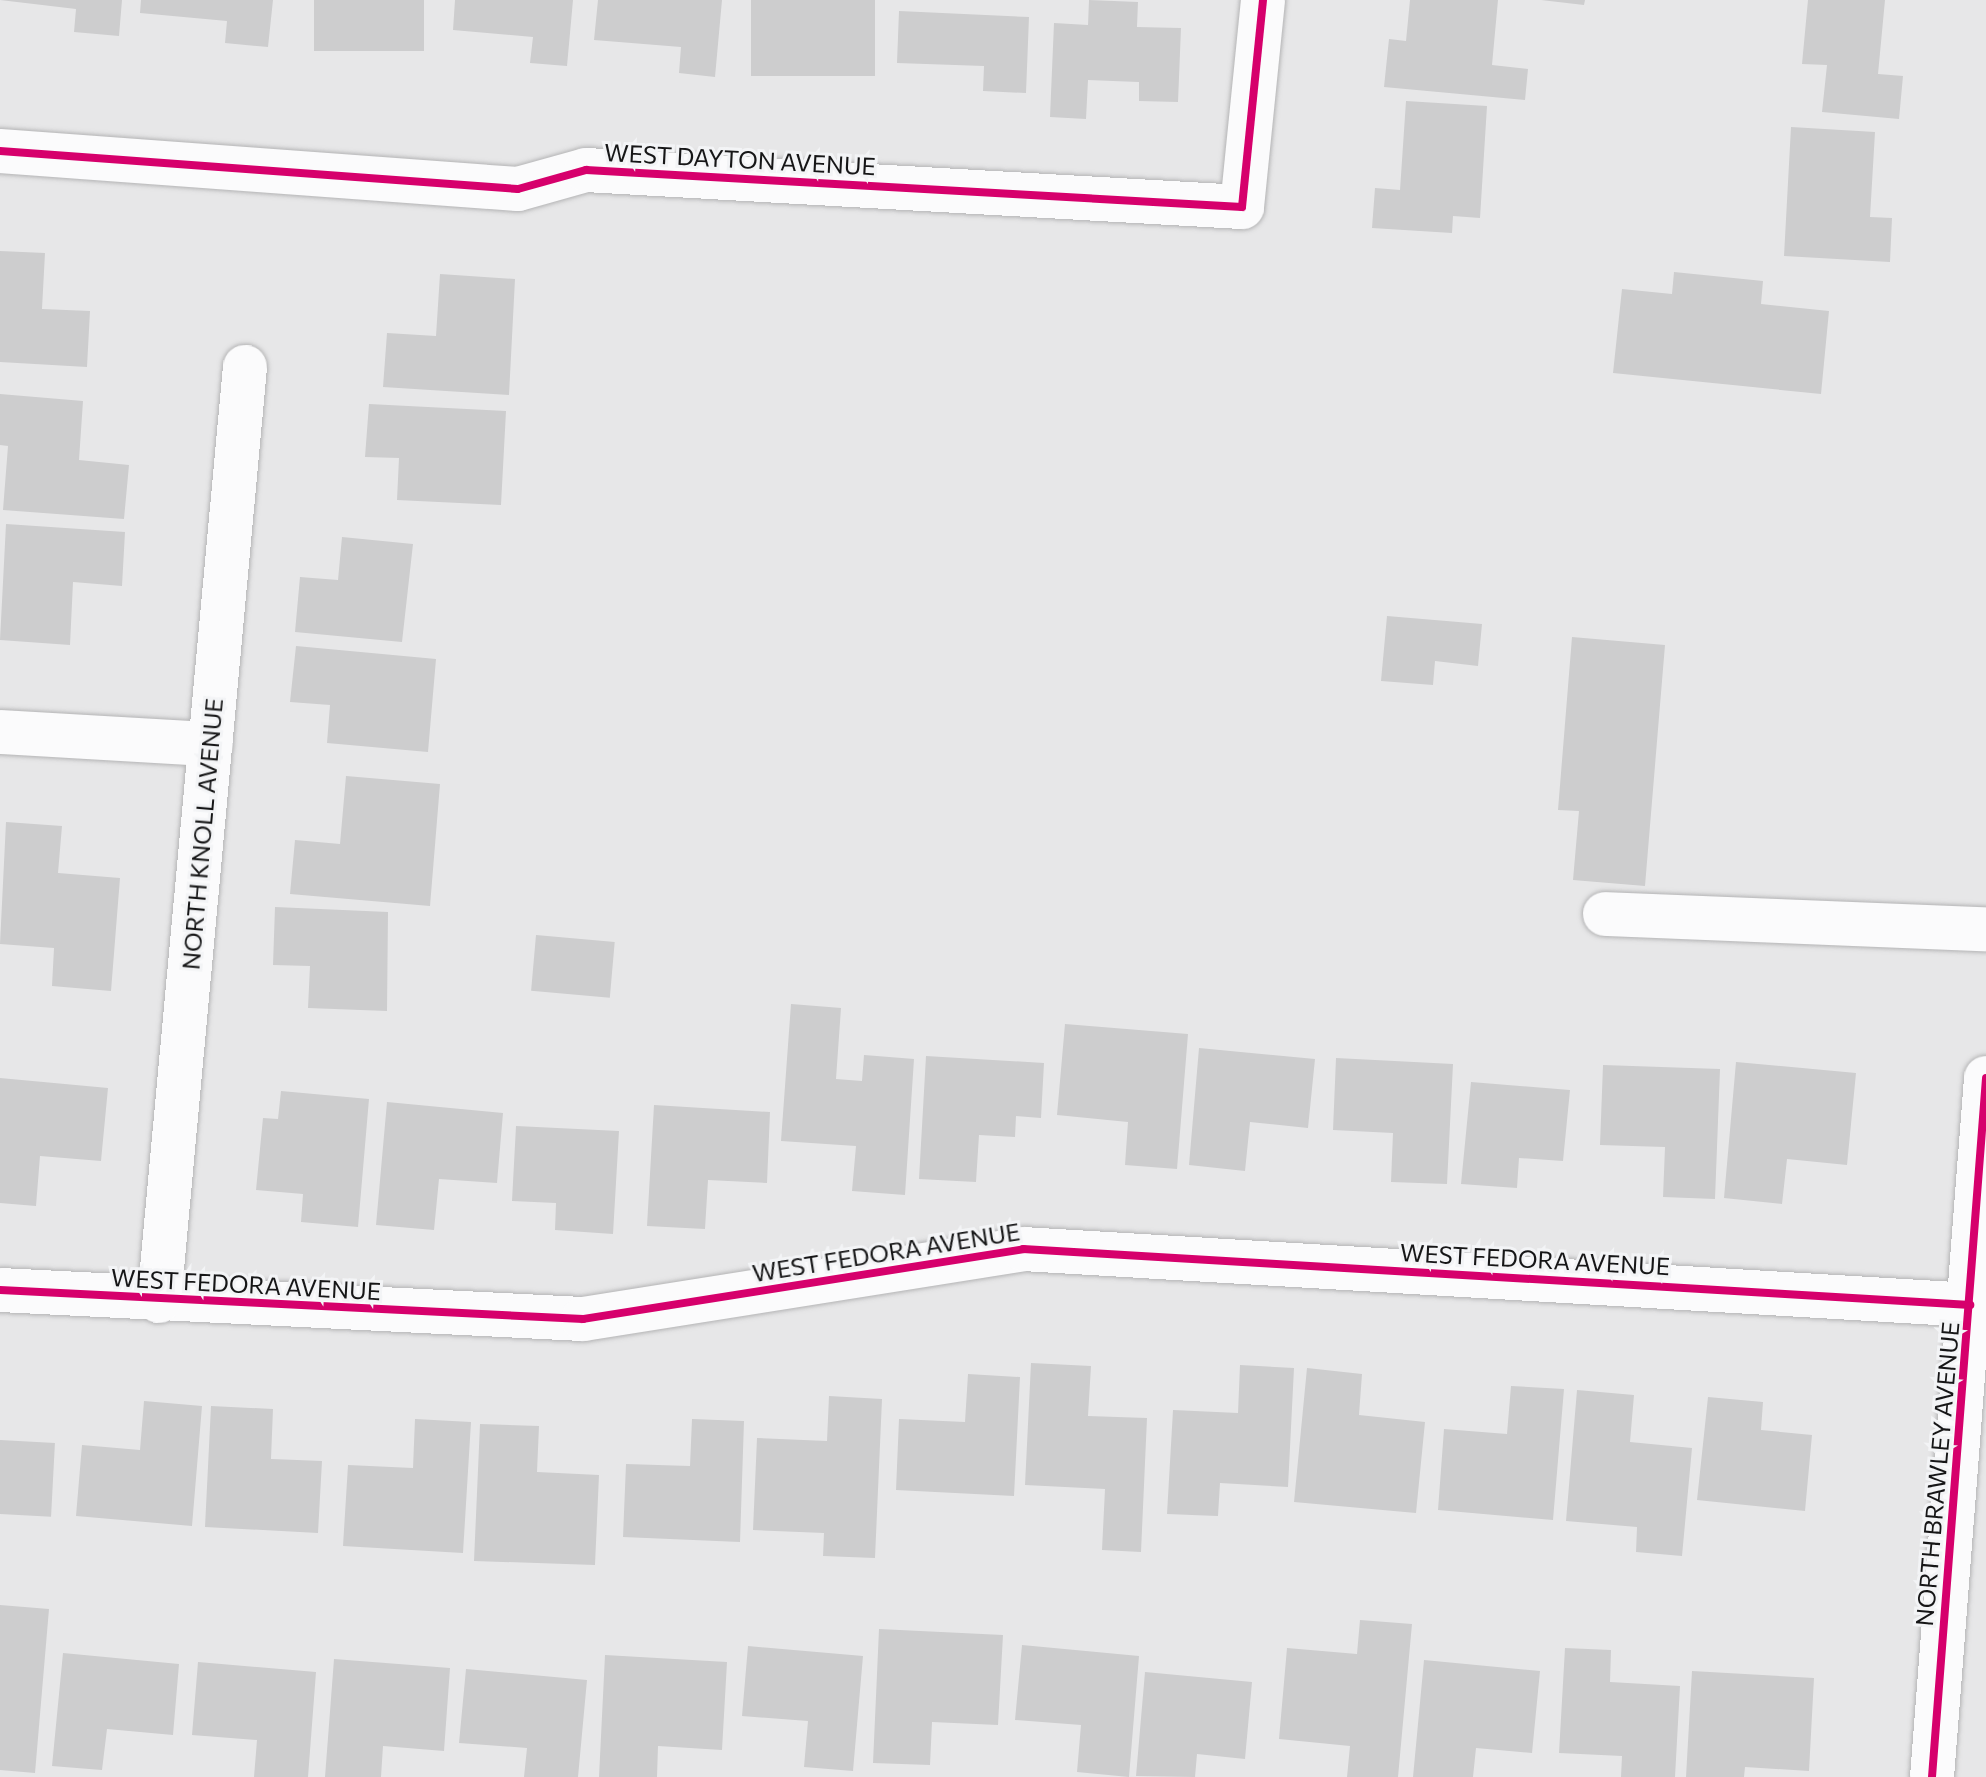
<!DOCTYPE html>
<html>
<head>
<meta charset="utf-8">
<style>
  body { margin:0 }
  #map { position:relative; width:1986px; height:1777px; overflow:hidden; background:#e7e7e8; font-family:Commissioner,sans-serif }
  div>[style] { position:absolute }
  .building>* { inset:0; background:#cdcdce; transform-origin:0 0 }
  .roads { filter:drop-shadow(0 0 2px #b4b4b5) drop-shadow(0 0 2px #b4b4b5) }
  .minor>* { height:44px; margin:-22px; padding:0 22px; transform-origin:22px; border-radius:22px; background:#fbfbfc }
  .cycleway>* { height:8px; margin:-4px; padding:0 4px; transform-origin:4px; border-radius:4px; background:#d6006c }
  span { translate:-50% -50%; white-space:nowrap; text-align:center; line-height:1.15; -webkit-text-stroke:6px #f3f4f6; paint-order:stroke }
  .street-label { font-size:24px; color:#161617 }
</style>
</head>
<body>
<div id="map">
  <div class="building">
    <i style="clip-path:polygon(0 0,122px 0,119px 36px,74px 32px,76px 9px)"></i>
    <i style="clip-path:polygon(141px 0,273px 0,268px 47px,225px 43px,227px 21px,140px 13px)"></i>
    <i style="left:314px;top:0;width:110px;height:51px"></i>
    <i style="clip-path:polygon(455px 0,573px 0,567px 66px,530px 63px,533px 37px,453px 30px)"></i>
    <i style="clip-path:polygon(598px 0,722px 0,715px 77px,679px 73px,681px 47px,594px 40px)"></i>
    <i style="left:751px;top:0;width:124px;height:76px"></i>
    <i style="clip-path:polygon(1089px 0,1138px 2px,1137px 27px,1181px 28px,1178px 102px,1139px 101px,1139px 82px,1088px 80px,1086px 119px,1050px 117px,1054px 23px,1088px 25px)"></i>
    <i style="clip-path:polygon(1410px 0,1498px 0,1492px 65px,1528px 69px,1525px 100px,1384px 87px,1389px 39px,1406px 41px)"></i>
    <i style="clip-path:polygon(1541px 0,1585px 0,1584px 5px)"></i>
    <i style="clip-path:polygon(1808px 0,1885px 0,1878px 74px,1903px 76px,1899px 119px,1822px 112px,1827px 65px,1802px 64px)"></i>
    <i style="clip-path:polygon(899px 11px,1029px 17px,1026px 93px,983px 91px,984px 66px,897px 63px)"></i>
    <i style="clip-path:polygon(1406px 101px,1487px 106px,1480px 218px,1453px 216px,1452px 233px,1372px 228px,1375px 188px,1400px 190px)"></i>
    <i style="clip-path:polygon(1791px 127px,1875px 132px,1870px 217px,1892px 218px,1890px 262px,1784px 256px)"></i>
    <i style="clip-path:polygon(0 251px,45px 253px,42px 309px,90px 311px,87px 367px,0 362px)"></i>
    <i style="clip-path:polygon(1674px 272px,1763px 281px,1761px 304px,1829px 311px,1821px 394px,1613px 373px,1622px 289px,1672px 294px)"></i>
    <i style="clip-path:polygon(440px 274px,515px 279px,509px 395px,383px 387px,387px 333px,436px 336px)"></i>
    <i style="clip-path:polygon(0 394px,83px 401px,79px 460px,129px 465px,124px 519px,3px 510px,8px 446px,0 445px)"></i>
    <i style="clip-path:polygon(369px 404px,506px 411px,501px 505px,397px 500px,399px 458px,365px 457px)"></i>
    <i style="clip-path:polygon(6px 524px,125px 532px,122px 586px,73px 582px,70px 645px,0 640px)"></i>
    <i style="clip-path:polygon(342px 537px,413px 544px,402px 642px,295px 632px,300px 577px,338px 580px)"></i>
    <i style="clip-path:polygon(1387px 616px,1482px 624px,1478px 666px,1435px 661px,1433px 685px,1381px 681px)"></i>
    <i style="clip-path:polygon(1572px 637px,1665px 645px,1645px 886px,1573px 880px,1579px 811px,1558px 810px)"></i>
    <i style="clip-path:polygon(296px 646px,436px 659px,428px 752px,327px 743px,330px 705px,290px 702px)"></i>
    <i style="clip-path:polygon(346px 776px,440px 784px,430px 906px,290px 894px,295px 840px,340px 844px)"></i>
    <i style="clip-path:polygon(6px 822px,62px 826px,58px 873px,120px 878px,111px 991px,52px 986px,54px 948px,0 944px)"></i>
    <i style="clip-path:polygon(275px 907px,388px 912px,387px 1011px,308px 1008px,310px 966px,273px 965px)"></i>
    <i style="left:536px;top:935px;width:79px;height:56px;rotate:5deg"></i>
    <i style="clip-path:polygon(791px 1004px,841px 1008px,836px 1079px,862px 1081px,864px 1055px,914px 1059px,905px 1195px,852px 1191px,856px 1146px,781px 1141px)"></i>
    <i style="clip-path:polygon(1065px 1024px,1188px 1034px,1177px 1169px,1125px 1165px,1128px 1122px,1057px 1115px)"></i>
    <i style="clip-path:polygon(1199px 1048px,1315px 1059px,1308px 1128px,1250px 1122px,1245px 1171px,1189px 1165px)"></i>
    <i style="clip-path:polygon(926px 1056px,1044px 1063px,1041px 1118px,1016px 1116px,1015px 1137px,979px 1135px,976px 1182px,919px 1179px)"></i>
    <i style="clip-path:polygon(1336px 1058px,1453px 1064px,1447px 1184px,1391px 1182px,1393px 1133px,1333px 1130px)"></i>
    <i style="clip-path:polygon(1736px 1062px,1856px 1073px,1847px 1165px,1787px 1159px,1782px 1204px,1724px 1198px)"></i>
    <i style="clip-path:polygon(1603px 1065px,1720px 1069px,1715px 1199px,1663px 1197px,1665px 1147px,1600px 1145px)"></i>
    <i style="clip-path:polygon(0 1078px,108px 1088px,101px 1161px,40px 1156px,36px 1206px,0 1203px)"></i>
    <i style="clip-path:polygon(1471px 1082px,1570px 1090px,1563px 1161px,1519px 1158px,1517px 1188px,1461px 1184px)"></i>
    <i style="clip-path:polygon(281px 1091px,369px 1099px,358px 1227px,301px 1222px,303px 1194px,256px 1190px,263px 1118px,278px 1119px)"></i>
    <i style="clip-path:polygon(387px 1102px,503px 1113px,497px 1183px,439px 1179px,434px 1230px,376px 1225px)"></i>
    <i style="clip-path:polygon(654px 1105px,770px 1112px,767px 1183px,708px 1180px,705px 1229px,647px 1226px)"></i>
    <i style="clip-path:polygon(516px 1126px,619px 1131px,613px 1234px,555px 1230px,556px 1203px,512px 1201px)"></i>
    <i style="clip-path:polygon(1031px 1363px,1091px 1366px,1088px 1416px,1147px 1418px,1141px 1552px,1102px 1550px,1105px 1489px,1025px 1485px)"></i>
    <i style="clip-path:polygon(1240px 1365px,1294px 1368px,1288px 1487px,1220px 1483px,1218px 1516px,1167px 1514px,1173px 1410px,1238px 1413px)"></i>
    <i style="clip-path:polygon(1307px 1368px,1362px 1374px,1359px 1415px,1425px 1422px,1416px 1513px,1294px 1502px)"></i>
    <i style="clip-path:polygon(968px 1374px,1020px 1377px,1014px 1496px,896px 1490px,899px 1419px,965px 1422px)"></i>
    <i style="clip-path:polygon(1511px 1386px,1564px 1389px,1553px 1520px,1438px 1510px,1444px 1429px,1507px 1434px)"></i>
    <i style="clip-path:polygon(1577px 1390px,1634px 1395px,1630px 1442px,1692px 1448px,1682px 1556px,1636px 1552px,1637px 1527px,1566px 1521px)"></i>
    <i style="clip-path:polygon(829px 1396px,882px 1399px,875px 1558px,823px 1556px,824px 1533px,753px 1530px,757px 1438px,827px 1441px)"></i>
    <i style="clip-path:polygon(1708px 1397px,1763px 1402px,1761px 1430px,1812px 1435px,1805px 1511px,1697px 1500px)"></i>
    <i style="clip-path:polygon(144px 1401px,202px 1406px,192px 1526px,76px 1516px,82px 1445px,140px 1450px)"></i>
    <i style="clip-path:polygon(211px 1406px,273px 1409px,271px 1459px,322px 1461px,318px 1533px,205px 1527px)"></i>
    <i style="clip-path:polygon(415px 1419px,471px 1422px,463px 1553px,343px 1546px,348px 1465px,413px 1468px)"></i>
    <i style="clip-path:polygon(692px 1419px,744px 1421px,740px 1542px,623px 1537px,626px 1464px,690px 1466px)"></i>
    <i style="clip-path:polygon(480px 1424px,539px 1426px,537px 1472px,599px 1475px,595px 1565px,474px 1561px)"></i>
    <i style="left:0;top:1440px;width:55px;height:74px;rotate:3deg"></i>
    <i style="clip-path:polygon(0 1605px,49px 1609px,35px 1773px,0 1770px)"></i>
    <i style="clip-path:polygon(1360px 1620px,1412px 1624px,1398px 1777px,1347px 1777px,1350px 1746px,1279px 1739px,1287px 1648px,1357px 1654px)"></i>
    <i style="clip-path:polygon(879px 1629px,1003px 1635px,998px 1725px,932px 1722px,930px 1765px,873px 1763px)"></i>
    <i style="clip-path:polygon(1022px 1645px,1139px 1656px,1129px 1777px,1077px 1772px,1081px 1725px,1015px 1720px)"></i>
    <i style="clip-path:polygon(748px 1646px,863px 1656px,853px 1771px,804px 1767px,808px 1721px,742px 1716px)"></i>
    <i style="clip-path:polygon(1565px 1648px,1611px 1650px,1610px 1682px,1680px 1686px,1675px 1777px,1621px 1777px,1622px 1756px,1559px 1753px)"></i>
    <i style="clip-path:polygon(63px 1653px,179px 1664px,173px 1735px,107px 1729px,102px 1770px,52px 1766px)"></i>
    <i style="clip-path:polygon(605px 1655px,727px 1662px,722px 1750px,658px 1746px,657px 1777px,599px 1777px)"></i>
    <i style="clip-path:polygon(334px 1659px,450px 1668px,444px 1751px,383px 1746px,381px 1777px,325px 1777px)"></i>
    <i style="clip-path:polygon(1424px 1660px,1540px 1671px,1532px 1753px,1476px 1748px,1473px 1777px,1413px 1777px)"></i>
    <i style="clip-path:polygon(198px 1662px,316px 1672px,308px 1777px,254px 1777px,257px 1740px,192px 1735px)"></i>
    <i style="clip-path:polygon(466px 1669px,587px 1680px,578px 1777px,524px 1777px,527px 1748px,459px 1743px)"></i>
    <i style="clip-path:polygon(1692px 1671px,1814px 1678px,1809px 1771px,1745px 1767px,1744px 1777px,1686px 1777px)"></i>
    <i style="clip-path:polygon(1145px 1672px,1252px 1682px,1245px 1759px,1197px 1754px,1195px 1777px,1136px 1776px)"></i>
  </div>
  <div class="roads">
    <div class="minor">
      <i style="left:0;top:151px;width:519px;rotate:4.2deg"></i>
      <i style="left:518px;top:189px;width:71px;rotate:-15.6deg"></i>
      <i style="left:586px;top:170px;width:657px;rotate:3.23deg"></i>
      <i style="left:1242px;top:207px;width:208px;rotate:-84.2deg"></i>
      <i style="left:0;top:732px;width:211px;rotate:3.3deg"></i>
      <i style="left:1605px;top:914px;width:381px;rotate:2.3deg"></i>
      <i style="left:0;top:1290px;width:584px;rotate:2.85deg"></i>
      <i style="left:583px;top:1319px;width:446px;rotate:-9deg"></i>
      <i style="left:1023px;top:1249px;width:949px;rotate:3.38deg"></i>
      <i style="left:159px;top:1301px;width:938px;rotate:-84.74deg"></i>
      <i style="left:1932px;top:1777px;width:701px;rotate:-85.58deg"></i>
    </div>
  </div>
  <div class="cycleway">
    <i style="left:0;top:151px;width:519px;rotate:4.2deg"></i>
    <i style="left:518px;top:189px;width:71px;rotate:-15.6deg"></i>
    <i style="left:586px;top:170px;width:657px;rotate:3.23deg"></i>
    <i style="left:1242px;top:207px;width:208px;rotate:-84.2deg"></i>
    <i style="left:0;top:1290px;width:584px;rotate:2.85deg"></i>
    <i style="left:583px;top:1319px;width:446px;rotate:-9deg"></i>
    <i style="left:1023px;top:1249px;width:949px;rotate:3.38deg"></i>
    <i style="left:1932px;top:1777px;width:701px;rotate:-85.58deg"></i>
  </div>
  <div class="street-label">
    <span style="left:740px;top:159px;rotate:3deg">WEST DAYTON AVENUE</span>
    <span style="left:202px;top:834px;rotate:-85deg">NORTH KNOLL AVENUE</span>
    <span style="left:886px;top:1252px;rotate:-9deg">WEST FEDORA AVENUE</span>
    <span style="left:1535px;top:1259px;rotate:3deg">WEST FEDORA AVENUE</span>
    <span style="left:246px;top:1284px;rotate:3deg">WEST FEDORA AVENUE</span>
    <span style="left:1937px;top:1474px;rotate:-85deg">NORTH BRAWLEY AVENUE</span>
  </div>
</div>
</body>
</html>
